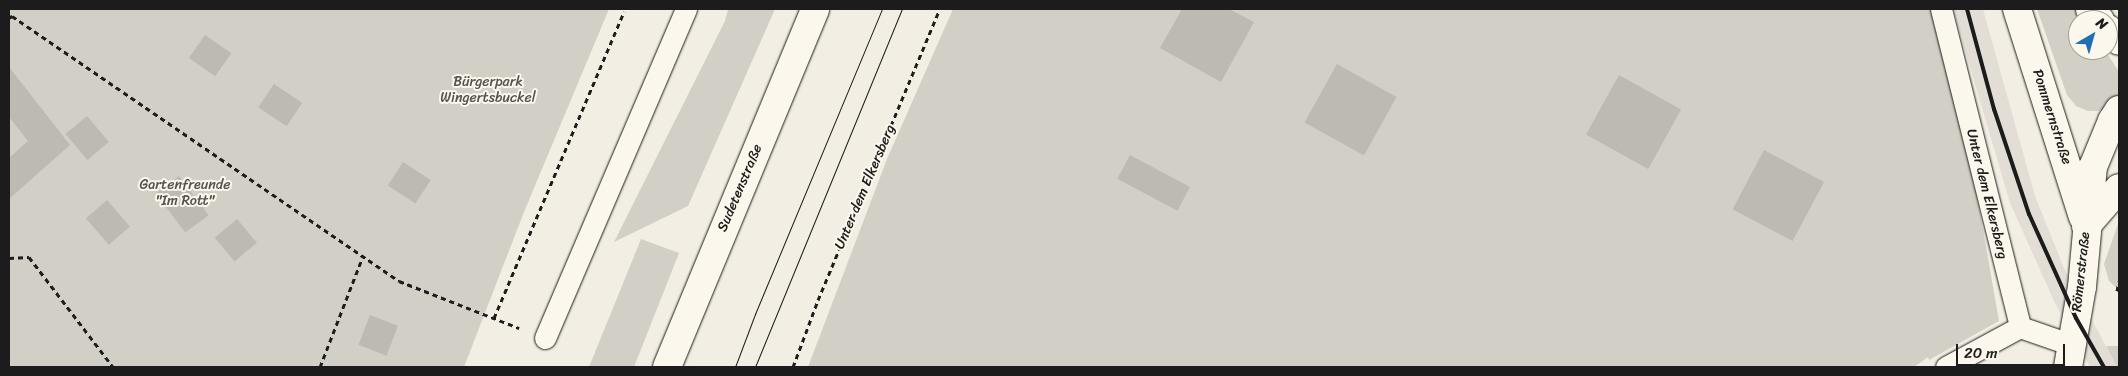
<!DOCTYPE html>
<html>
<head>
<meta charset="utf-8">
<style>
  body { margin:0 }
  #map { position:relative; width:2128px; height:376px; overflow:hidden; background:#f2eee4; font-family:Sriracha,sans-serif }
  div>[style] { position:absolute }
  .built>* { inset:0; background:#e2ded5 }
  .green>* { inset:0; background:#d2cfc6 }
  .building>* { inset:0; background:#bdbab1; transform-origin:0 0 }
  .path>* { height:3px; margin-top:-1.5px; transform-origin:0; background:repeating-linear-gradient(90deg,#1c1c1c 0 5px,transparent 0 9px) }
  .roads { filter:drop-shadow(0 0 1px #1c1c1c) drop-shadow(0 0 1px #1c1c1c) }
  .service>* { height:21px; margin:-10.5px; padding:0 10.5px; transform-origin:10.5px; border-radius:10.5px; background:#fbf7ec }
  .minor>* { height:28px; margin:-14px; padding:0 14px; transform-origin:14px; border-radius:14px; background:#fbf7ec }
  .secondary>* { height:28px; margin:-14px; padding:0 14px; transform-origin:14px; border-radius:14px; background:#fbf7ec }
  .tram>* { height:1px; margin:-0.5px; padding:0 0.5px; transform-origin:0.5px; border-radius:0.5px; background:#1c1c1c }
  .rail>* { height:4px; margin:-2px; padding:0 2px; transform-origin:2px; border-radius:2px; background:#1c1c1c }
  span { translate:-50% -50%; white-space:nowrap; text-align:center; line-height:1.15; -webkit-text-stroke:4px #fbf7ec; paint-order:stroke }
  .park-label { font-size:14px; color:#53524f }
  .street-label { font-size:14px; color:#1c1c1c }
  .frame { position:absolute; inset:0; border:10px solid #1c1c1c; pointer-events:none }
  .north { position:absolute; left:2068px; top:10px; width:50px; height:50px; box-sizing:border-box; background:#fbf7ec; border:1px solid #a29f99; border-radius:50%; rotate:38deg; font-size:14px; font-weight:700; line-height:20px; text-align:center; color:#1c1c1c }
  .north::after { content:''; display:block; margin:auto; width:18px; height:22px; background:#1f6fb2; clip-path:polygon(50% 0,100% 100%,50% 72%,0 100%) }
  .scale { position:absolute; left:1956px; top:344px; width:109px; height:22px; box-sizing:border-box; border:2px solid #1c1c1c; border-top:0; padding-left:6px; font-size:15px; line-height:18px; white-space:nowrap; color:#1c1c1c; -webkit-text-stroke:4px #fbf7ec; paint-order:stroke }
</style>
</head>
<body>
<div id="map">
  <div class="built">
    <i style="clip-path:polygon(1953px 9px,1983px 9px,2035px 196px,2064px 268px,2117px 367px,2090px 367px,2054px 301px,2010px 203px)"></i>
  </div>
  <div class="green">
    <i style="clip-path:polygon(9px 9px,609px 9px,524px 212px,464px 367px,9px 367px)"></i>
    <i style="clip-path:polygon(728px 9px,775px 9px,688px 206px,614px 242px,725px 21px)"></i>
    <i style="clip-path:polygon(953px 9px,1931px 9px,1971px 161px,1999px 321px,1929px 360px,1928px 357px,1914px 367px,808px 367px,887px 159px)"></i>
    <i style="clip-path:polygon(2037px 9px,2075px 9px,2083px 20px,2078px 20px,2078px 50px,2105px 50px,2119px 72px,2119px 95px,2109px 106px,2098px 111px,2088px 111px,2076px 106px,2067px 95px)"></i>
    <i style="clip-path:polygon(2119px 221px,2119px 290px,2109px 281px,2104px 264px)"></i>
    <i style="clip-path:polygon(641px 239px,679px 253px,634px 367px,589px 367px)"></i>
    <i style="clip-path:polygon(2106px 346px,2119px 346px,2119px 367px,2117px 367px)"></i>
  </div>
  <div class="building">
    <i style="clip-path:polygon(1182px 9px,1229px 9px,1254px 22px,1221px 82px,1160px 48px)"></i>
    <i style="left:205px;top:35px;width:32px;height:28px;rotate:35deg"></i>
    <i style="left:1337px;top:64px;width:68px;height:67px;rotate:29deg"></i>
    <i style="clip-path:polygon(9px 67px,70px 145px,9px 199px,9px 158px,28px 141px,9px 117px)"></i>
    <i style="left:1619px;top:75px;width:71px;height:68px;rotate:29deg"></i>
    <i style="left:274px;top:84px;width:34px;height:28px;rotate:34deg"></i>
    <i style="left:87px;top:116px;width:34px;height:28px;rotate:50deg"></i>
    <i style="left:1764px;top:150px;width:68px;height:67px;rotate:28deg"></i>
    <i style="left:1130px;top:155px;width:68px;height:27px;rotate:28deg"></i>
    <i style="left:403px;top:162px;width:33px;height:28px;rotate:33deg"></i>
    <i style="left:179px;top:176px;width:49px;height:29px;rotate:53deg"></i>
    <i style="left:107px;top:200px;width:35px;height:28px;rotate:49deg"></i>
    <i style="left:237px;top:219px;width:31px;height:29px;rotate:50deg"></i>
    <i style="left:370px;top:315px;width:30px;height:32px;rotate:21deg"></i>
  </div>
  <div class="path">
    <i style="left:9px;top:18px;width:4px;rotate:-34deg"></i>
    <i style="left:12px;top:16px;width:469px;rotate:34.4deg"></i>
    <i style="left:399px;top:281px;width:129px;rotate:21.4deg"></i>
    <i style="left:9px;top:258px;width:20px;rotate:-3deg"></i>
    <i style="left:29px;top:257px;width:138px;rotate:52.6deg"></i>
    <i style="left:2117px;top:291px;width:10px;rotate:-79deg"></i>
    <i style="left:494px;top:318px;width:333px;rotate:-67deg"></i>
    <i style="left:320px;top:367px;width:119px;rotate:-68.8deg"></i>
    <i style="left:793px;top:367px;width:72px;rotate:-69.5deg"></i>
    <i style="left:818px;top:300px;width:316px;rotate:-67.3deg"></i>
  </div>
  <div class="roads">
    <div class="service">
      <i style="left:1941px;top:9px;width:328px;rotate:76deg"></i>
      <i style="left:2020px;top:327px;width:55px;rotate:19.1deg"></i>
      <i style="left:545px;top:338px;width:358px;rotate:-66.8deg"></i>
      <i style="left:1946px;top:367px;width:84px;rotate:-28.4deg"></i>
    </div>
    <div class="minor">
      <i style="left:2017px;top:9px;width:218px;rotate:72.4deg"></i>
      <i style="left:2090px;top:9px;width:15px;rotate:48deg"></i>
      <i style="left:2108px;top:29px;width:16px;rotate:47deg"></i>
      <i style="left:2086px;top:226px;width:50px;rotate:-49deg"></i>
      <i style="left:2068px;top:367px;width:81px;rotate:-80.1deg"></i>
      <i style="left:2082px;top:287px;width:121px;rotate:-84.8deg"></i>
      <i style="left:2093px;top:167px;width:50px;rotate:-67.6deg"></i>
      <i style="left:2112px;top:121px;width:13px;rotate:-58deg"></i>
    </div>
    <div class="secondary">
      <i style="left:667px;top:367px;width:387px;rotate:-67.5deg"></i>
    </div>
  </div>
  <div class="tram">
    <i style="left:735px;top:367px;width:57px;rotate:-69.3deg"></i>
    <i style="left:755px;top:314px;width:330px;rotate:-67.4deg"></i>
    <i style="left:755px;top:367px;width:387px;rotate:-67.7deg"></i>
  </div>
  <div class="rail">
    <i style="left:1967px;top:9px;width:104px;rotate:74.9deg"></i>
    <i style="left:1994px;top:109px;width:111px;rotate:71.6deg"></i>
    <i style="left:2029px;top:214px;width:114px;rotate:65.7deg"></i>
    <i style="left:2076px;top:318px;width:56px;rotate:60.3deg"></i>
  </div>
  <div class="park-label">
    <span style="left:488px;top:90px">Bürgerpark<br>Wingertsbuckel</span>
    <span style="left:185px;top:193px">Gartenfreunde<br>"Im Rott"</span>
  </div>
  <div class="street-label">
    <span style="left:2052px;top:117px;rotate:72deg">Pommernstraße</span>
    <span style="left:865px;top:187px;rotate:-67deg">Unter dem Elkersberg</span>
    <span style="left:740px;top:188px;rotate:-67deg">Sudetenstraße</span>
    <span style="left:1987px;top:194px;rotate:76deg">Unter dem Elkersberg</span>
    <span style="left:2081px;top:272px;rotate:-84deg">Römerstraße</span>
  </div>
  <div class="frame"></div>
  <div class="north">N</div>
  <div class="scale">20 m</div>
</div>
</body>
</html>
